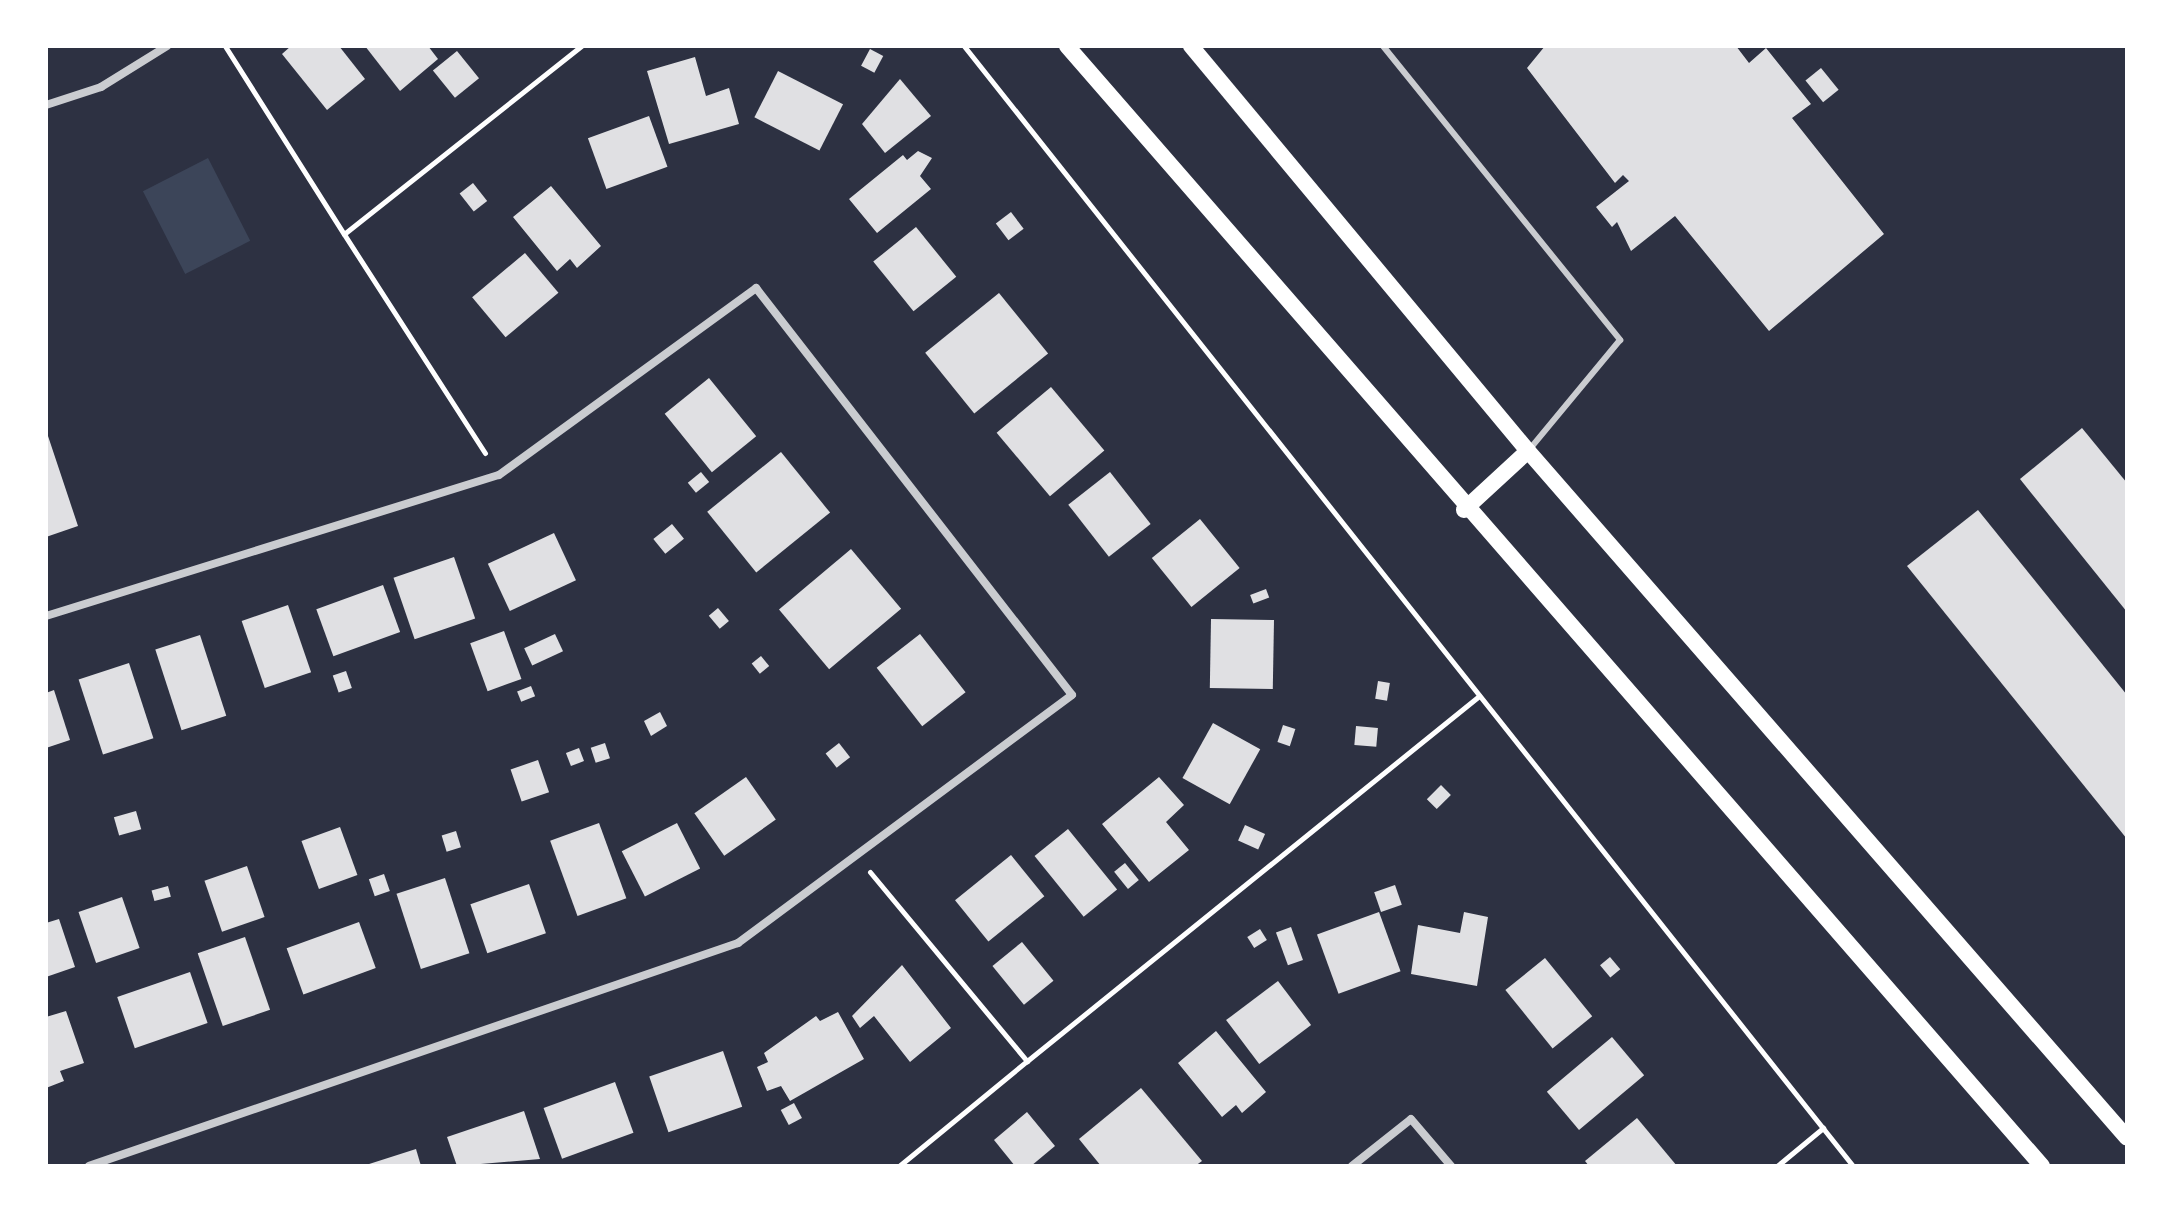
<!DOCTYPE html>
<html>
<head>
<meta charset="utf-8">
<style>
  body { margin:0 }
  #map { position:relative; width:2173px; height:1212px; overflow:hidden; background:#2d3142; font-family:Figtree,sans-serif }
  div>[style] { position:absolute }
  .green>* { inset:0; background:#3c4559; transform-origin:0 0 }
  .building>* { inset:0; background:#e0e0e3; transform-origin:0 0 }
  .path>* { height:5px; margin:-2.5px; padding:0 2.5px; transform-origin:2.5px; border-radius:2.5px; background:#fff }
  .service>* { height:6px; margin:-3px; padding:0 3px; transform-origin:3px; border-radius:3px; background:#caccd0 }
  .minor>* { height:8px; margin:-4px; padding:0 4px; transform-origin:4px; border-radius:4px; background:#caccd0 }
  .secondary>* { height:16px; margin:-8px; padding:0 8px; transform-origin:8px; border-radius:8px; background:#fff }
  span { translate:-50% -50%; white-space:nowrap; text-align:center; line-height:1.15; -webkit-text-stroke:8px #fff; paint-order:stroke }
  .frame { position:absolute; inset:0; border:48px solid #fff; pointer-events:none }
</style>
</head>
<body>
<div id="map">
  <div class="green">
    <i style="left:208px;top:158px;width:93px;height:73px;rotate:63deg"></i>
  </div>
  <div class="building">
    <i style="clip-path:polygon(291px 46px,339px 46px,365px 79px,327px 110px,282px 54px)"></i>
    <i style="clip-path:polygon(365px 46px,428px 46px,438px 59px,400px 91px)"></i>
    <i style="clip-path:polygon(1545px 46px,1736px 46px,1749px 63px,1766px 48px,1811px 104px,1792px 118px,1884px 234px,1769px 331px,1675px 216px,1631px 251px,1617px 222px,1612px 227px,1596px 207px,1629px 181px,1623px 175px,1615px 183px,1527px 68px)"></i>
    <i style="left:870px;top:49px;width:15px;height:19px;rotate:28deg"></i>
    <i style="left:457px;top:51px;width:35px;height:31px;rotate:51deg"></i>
    <i style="clip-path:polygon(695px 57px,706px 96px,729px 88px,739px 124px,669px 144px,647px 71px)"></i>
    <i style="left:1821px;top:68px;width:28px;height:20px;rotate:51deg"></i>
    <i style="left:778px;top:71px;width:73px;height:52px;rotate:27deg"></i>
    <i style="clip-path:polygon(900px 79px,931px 116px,885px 153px,862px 124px)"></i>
    <i style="left:649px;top:116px;width:54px;height:65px;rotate:70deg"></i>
    <i style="clip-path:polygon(918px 151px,932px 158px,920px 176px,931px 189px,877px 233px,849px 199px,903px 155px,907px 160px)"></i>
    <i style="left:473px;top:183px;width:23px;height:17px;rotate:52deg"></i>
    <i style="clip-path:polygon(551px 186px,601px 246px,577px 268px,570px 259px,557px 271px,513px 217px)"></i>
    <i style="left:1011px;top:212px;width:21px;height:19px;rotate:53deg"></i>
    <i style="left:916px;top:227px;width:64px;height:55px;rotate:51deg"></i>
    <i style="left:525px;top:253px;width:52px;height:69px;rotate:50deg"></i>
    <i style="left:999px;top:293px;width:78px;height:95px;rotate:51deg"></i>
    <i style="left:709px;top:378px;width:75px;height:57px;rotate:51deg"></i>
    <i style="left:1051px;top:387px;width:83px;height:71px;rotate:50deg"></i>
    <i style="clip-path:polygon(2082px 428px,2127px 483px,2127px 612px,2020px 479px)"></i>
    <i style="clip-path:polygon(46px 430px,78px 526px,46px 537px)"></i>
    <i style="left:781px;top:452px;width:78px;height:95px;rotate:51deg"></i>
    <i style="left:701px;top:472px;width:13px;height:17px;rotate:51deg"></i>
    <i style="left:1110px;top:472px;width:66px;height:53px;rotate:52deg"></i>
    <i style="clip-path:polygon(1978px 510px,2127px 695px,2127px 839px,1907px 566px)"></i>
    <i style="left:1200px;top:519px;width:63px;height:62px;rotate:51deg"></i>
    <i style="left:672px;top:524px;width:19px;height:24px;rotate:51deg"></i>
    <i style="left:554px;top:533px;width:52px;height:73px;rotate:65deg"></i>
    <i style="left:851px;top:549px;width:78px;height:94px;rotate:50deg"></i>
    <i style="left:454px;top:557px;width:65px;height:64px;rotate:71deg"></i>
    <i style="left:383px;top:585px;width:50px;height:71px;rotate:70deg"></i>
    <i style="left:1266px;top:589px;width:9px;height:17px;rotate:69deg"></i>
    <i style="left:288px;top:605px;width:71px;height:49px;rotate:71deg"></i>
    <i style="left:718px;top:608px;width:17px;height:12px;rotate:50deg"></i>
    <i style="left:1274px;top:620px;width:69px;height:63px;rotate:91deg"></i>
    <i style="left:504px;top:631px;width:51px;height:36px;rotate:70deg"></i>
    <i style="left:555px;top:634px;width:19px;height:34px;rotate:65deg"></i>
    <i style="left:920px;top:634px;width:74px;height:55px;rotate:52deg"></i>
    <i style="left:200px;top:635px;width:85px;height:47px;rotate:72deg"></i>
    <i style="left:761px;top:656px;width:13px;height:12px;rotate:51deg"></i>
    <i style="left:129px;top:663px;width:79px;height:53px;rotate:72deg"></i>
    <i style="left:346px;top:671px;width:18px;height:14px;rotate:71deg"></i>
    <i style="left:1378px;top:681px;width:12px;height:18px;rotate:9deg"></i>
    <i style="left:531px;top:686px;width:11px;height:15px;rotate:68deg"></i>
    <i style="clip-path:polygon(54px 690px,70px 740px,46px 748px,46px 693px)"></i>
    <i style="clip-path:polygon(660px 712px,667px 726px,651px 736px,644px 721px)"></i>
    <i style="left:1213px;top:723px;width:54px;height:63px;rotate:29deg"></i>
    <i style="left:1283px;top:725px;width:13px;height:18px;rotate:18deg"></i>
    <i style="left:1356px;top:726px;width:22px;height:19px;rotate:5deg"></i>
    <i style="left:605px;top:743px;width:16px;height:15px;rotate:72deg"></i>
    <i style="left:839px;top:743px;width:18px;height:17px;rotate:52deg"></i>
    <i style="left:579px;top:748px;width:14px;height:14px;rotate:69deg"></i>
    <i style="left:538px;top:760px;width:34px;height:29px;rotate:71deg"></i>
    <i style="left:746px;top:777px;width:52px;height:63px;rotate:55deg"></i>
    <i style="clip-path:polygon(1159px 777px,1184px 805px,1166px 822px,1189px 850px,1149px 882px,1102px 824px)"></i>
    <i style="left:1441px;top:785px;width:14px;height:20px;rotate:45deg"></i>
    <i style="left:136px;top:811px;width:19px;height:23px;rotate:74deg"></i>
    <i style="left:599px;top:823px;width:80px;height:52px;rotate:70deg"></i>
    <i style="left:677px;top:823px;width:51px;height:62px;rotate:63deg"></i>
    <i style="left:1245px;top:825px;width:22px;height:17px;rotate:24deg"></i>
    <i style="left:340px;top:827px;width:51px;height:41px;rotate:70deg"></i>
    <i style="left:1068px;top:829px;width:78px;height:43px;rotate:51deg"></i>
    <i style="left:456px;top:831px;width:17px;height:15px;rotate:73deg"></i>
    <i style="left:1011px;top:855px;width:53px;height:72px;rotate:51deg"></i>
    <i style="left:1125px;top:863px;width:22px;height:14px;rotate:51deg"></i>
    <i style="left:247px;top:866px;width:54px;height:45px;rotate:71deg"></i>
    <i style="left:384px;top:874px;width:18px;height:16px;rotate:71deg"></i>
    <i style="left:445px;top:878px;width:79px;height:51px;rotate:72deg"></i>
    <i style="left:529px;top:884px;width:52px;height:62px;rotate:71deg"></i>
    <i style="left:1395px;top:885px;width:21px;height:22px;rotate:71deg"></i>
    <i style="left:168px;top:886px;width:11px;height:17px;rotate:75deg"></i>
    <i style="left:122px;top:897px;width:54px;height:46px;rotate:71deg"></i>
    <i style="left:1379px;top:912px;width:63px;height:66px;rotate:70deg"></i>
    <i style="clip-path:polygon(1464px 912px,1488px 917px,1477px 986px,1411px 974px,1418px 925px,1460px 933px)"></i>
    <i style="clip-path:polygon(59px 919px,75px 967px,46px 977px,46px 923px)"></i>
    <i style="left:359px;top:922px;width:49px;height:77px;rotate:70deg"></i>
    <i style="left:1291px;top:927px;width:35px;height:16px;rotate:70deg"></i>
    <i style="left:1260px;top:929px;width:13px;height:15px;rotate:58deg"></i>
    <i style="left:245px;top:937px;width:77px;height:50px;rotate:71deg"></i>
    <i style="left:1022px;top:942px;width:50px;height:38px;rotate:51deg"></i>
    <i style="left:1610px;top:957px;width:16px;height:13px;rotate:50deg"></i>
    <i style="left:1545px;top:958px;width:75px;height:51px;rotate:51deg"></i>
    <i style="clip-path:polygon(902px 965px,951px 1028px,910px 1062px,874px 1016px,860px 1028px,852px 1016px)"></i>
    <i style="left:190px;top:972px;width:54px;height:77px;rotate:71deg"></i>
    <i style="left:1278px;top:981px;width:55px;height:65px;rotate:53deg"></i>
    <i style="clip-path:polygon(66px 1011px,84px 1063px,60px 1071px,64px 1081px,46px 1088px,46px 1017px)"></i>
    <i style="clip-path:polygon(838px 1012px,864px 1059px,790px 1101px,781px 1086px,767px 1091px,757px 1067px,768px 1062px,764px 1053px,816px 1016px,820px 1021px)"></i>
    <i style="clip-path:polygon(1216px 1031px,1266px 1092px,1242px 1113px,1236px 1105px,1222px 1117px,1178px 1063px)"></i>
    <i style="left:1612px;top:1037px;width:50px;height:85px;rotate:50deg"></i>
    <i style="left:723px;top:1051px;width:59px;height:78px;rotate:71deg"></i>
    <i style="left:615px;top:1082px;width:54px;height:76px;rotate:70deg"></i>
    <i style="clip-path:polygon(1141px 1088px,1202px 1161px,1195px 1166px,1101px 1166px,1079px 1139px)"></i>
    <i style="left:794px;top:1103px;width:17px;height:15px;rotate:62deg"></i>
    <i style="clip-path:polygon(524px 1111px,540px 1159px,457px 1166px,447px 1137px)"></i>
    <i style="clip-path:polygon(1027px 1112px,1055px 1146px,1031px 1166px,1015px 1166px,994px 1140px)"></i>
    <i style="clip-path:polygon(1637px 1118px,1677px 1166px,1589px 1166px,1585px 1161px)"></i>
    <i style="clip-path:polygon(416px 1149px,421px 1166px,366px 1166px,366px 1165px)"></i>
  </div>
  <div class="path">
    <i style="left:225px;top:46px;width:222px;rotate:57.7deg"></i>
    <i style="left:964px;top:46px;width:1430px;rotate:51.56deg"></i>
    <i style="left:485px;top:453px;width:260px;rotate:-122.8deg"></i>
    <i style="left:344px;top:234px;width:303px;rotate:-38.4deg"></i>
    <i style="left:870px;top:872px;width:246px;rotate:50.3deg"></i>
    <i style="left:1027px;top:1061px;width:581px;rotate:-38.92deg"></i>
    <i style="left:899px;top:1166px;width:166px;rotate:-39.4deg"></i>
    <i style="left:1777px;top:1166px;width:60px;rotate:-39.6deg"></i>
  </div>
  <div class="service">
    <i style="left:1383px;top:46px;width:378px;rotate:51.1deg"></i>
    <i style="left:1620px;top:340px;width:143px;rotate:129.6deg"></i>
  </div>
  <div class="minor">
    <i style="left:46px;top:105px;width:58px;rotate:-18.1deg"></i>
    <i style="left:101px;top:87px;width:78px;rotate:-31.8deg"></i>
    <i style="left:46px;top:616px;width:474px;rotate:-17.3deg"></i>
    <i style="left:499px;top:475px;width:318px;rotate:-36deg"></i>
    <i style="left:756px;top:288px;width:515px;rotate:52.17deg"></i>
    <i style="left:1072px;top:695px;width:416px;rotate:143.4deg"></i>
    <i style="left:738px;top:943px;width:686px;rotate:161.04deg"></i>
    <i style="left:1352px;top:1166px;width:75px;rotate:-38.5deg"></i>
    <i style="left:1411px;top:1119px;width:62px;rotate:49.6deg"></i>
  </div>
  <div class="secondary">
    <i style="left:1067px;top:46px;width:1485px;rotate:48.96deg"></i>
    <i style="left:1191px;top:46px;width:527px;rotate:50.24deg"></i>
    <i style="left:1528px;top:451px;width:911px;rotate:48.91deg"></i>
    <i style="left:1464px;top:510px;width:87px;rotate:-42.7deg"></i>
  </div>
  <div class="frame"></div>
</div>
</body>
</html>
